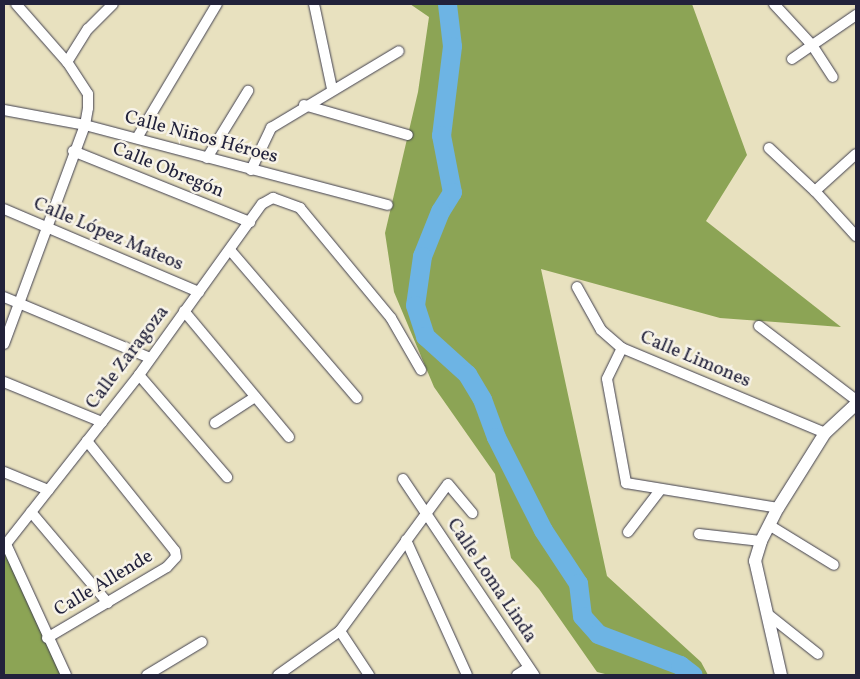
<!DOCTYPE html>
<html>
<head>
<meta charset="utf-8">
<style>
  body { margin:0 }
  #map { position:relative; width:860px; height:679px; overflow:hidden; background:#e8e1bf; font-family:Vollkorn,serif }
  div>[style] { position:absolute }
  .forest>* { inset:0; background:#8ca455 }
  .river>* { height:19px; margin:-9.5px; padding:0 9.5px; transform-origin:9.5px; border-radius:9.5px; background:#6db4e4 }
  .roads { filter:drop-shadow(0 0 1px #403f4f) drop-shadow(0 0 1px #403f4f) }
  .minor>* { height:10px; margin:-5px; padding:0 5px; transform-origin:5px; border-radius:5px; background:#fff }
  .tertiary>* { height:12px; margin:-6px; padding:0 6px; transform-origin:6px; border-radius:6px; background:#fff }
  span { translate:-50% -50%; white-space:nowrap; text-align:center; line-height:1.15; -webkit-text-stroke:5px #f7f3e8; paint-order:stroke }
  .street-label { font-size:19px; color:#22223b }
  .frame { position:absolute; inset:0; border:5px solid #22223b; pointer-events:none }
</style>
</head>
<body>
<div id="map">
  <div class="forest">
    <i style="clip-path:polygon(410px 4px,692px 4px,747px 155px,706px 221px,841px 327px,720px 318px,541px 269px,607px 576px,701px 662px,708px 675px,609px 675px,597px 672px,539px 589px,511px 558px,495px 474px,434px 387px,394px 292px,385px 233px,418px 92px,429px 17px)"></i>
    <i style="clip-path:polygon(4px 543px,66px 675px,4px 675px)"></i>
  </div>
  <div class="river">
    <i style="left:447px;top:4px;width:42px;rotate:83.2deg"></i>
    <i style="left:452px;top:46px;width:90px;rotate:97deg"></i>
    <i style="left:441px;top:135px;width:58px;rotate:79.1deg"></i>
    <i style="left:452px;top:192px;width:22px;rotate:122deg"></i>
    <i style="left:440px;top:211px;width:48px;rotate:111.8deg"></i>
    <i style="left:422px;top:256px;width:49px;rotate:98.1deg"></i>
    <i style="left:415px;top:305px;width:33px;rotate:72deg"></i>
    <i style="left:425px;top:336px;width:57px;rotate:42.1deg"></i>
    <i style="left:467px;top:374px;width:29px;rotate:59deg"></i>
    <i style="left:482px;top:399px;width:40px;rotate:69.8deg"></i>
    <i style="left:496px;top:437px;width:104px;rotate:63.2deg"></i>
    <i style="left:543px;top:530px;width:64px;rotate:56.6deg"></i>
    <i style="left:578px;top:583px;width:33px;rotate:83deg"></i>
    <i style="left:582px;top:616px;width:24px;rotate:48deg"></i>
    <i style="left:598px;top:634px;width:88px;rotate:20.7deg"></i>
    <i style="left:680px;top:665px;width:16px;rotate:38deg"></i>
  </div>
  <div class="roads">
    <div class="minor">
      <i style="left:314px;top:4px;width:87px;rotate:78deg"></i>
      <i style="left:774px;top:4px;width:56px;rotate:47.2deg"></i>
      <i style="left:812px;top:45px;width:38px;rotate:57deg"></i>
      <i style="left:792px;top:59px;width:78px;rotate:-34.5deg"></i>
      <i style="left:67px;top:62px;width:39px;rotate:-58deg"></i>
      <i style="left:88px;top:29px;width:35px;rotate:-45deg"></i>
      <i style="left:304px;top:105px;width:108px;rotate:16.1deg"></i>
      <i style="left:4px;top:110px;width:82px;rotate:10.5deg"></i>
      <i style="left:85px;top:125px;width:313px;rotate:14.8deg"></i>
      <i style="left:137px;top:138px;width:156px;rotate:-59.2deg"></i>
      <i style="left:769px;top:148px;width:63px;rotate:43.1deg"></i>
      <i style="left:815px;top:191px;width:61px;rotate:47.7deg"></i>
      <i style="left:73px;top:151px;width:191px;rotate:21.9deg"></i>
      <i style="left:207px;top:158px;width:79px;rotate:-58.5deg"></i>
      <i style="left:251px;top:170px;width:47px;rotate:-64.5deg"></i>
      <i style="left:271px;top:128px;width:149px;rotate:-31deg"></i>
      <i style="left:815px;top:191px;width:55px;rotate:-42.1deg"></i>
      <i style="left:4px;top:209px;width:212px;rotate:23.1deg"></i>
      <i style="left:230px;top:250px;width:195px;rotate:49.4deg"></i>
      <i style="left:577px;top:287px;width:49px;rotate:60.8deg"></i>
      <i style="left:601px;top:330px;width:28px;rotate:41deg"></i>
      <i style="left:622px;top:348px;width:220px;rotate:22.7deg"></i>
      <i style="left:4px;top:297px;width:158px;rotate:22.7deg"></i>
      <i style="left:184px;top:311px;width:164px;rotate:50.2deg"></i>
      <i style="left:759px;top:326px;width:122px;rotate:37.3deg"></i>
      <i style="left:4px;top:344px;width:233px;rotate:-69.7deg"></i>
      <i style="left:85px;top:125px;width:17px;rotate:-80deg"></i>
      <i style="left:88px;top:108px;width:14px;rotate:-90deg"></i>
      <i style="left:88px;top:94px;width:38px;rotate:-123deg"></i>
      <i style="left:67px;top:62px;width:77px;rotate:-131.3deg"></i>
      <i style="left:622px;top:348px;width:34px;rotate:116deg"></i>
      <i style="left:607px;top:379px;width:106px;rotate:79.6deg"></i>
      <i style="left:626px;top:483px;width:154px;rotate:9.3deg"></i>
      <i style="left:139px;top:375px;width:135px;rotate:49.2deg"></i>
      <i style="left:4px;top:382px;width:106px;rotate:22.2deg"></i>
      <i style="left:215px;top:423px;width:48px;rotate:-33deg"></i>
      <i style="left:4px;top:472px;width:48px;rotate:22.2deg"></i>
      <i style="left:403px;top:479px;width:236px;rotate:56.2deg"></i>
      <i style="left:31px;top:512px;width:119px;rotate:49.8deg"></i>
      <i style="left:769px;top:525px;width:76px;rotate:31.6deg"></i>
      <i style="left:628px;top:532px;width:54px;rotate:-52.5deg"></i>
      <i style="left:699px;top:534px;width:62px;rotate:6.4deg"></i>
      <i style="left:406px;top:540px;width:148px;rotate:65.7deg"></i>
      <i style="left:6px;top:544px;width:215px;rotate:-51.8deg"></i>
      <i style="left:139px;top:375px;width:211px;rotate:-54.3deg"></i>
      <i style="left:262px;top:204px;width:13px;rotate:-29deg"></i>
      <i style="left:273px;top:198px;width:29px;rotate:20deg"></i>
      <i style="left:300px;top:208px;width:143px;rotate:50.4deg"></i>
      <i style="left:391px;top:318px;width:60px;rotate:60deg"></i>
      <i style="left:6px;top:544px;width:144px;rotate:65.4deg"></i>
      <i style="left:770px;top:616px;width:61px;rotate:38.4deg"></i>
      <i style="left:340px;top:631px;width:53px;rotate:56.6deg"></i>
      <i style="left:47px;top:638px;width:139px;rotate:-30.6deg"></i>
      <i style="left:167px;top:567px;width:13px;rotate:-48deg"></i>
      <i style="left:176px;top:557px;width:6px;rotate:-99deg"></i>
      <i style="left:175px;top:551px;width:141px;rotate:-128.7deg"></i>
      <i style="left:147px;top:675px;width:64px;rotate:-31deg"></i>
      <i style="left:278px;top:675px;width:76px;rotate:-35.4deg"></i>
      <i style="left:340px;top:631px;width:182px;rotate:-53.7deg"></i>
      <i style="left:448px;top:484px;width:38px;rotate:50deg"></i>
      <i style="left:517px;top:675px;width:13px;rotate:-32deg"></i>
    </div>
    <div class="tertiary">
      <i style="left:781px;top:675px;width:117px;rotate:-102.8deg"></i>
      <i style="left:755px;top:561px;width:21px;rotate:-73deg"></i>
      <i style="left:761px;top:541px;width:37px;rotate:-63deg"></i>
      <i style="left:778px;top:508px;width:89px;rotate:-57.9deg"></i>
      <i style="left:825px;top:433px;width:42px;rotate:-43.1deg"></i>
    </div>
  </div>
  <div class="street-label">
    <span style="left:201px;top:138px;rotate:15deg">Calle Niños Héroes</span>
    <span style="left:168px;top:171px;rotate:22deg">Calle Obregón</span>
    <span style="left:108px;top:235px;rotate:23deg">Calle López Mateos</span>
    <span style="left:128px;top:358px;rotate:-53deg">Calle Zaragoza</span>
    <span style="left:695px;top:360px;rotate:23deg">Calle Limones</span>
    <span style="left:491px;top:581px;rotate:56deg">Calle Loma Linda</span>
    <span style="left:104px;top:584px;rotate:-31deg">Calle Allende</span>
  </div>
  <div class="frame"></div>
</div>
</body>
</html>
